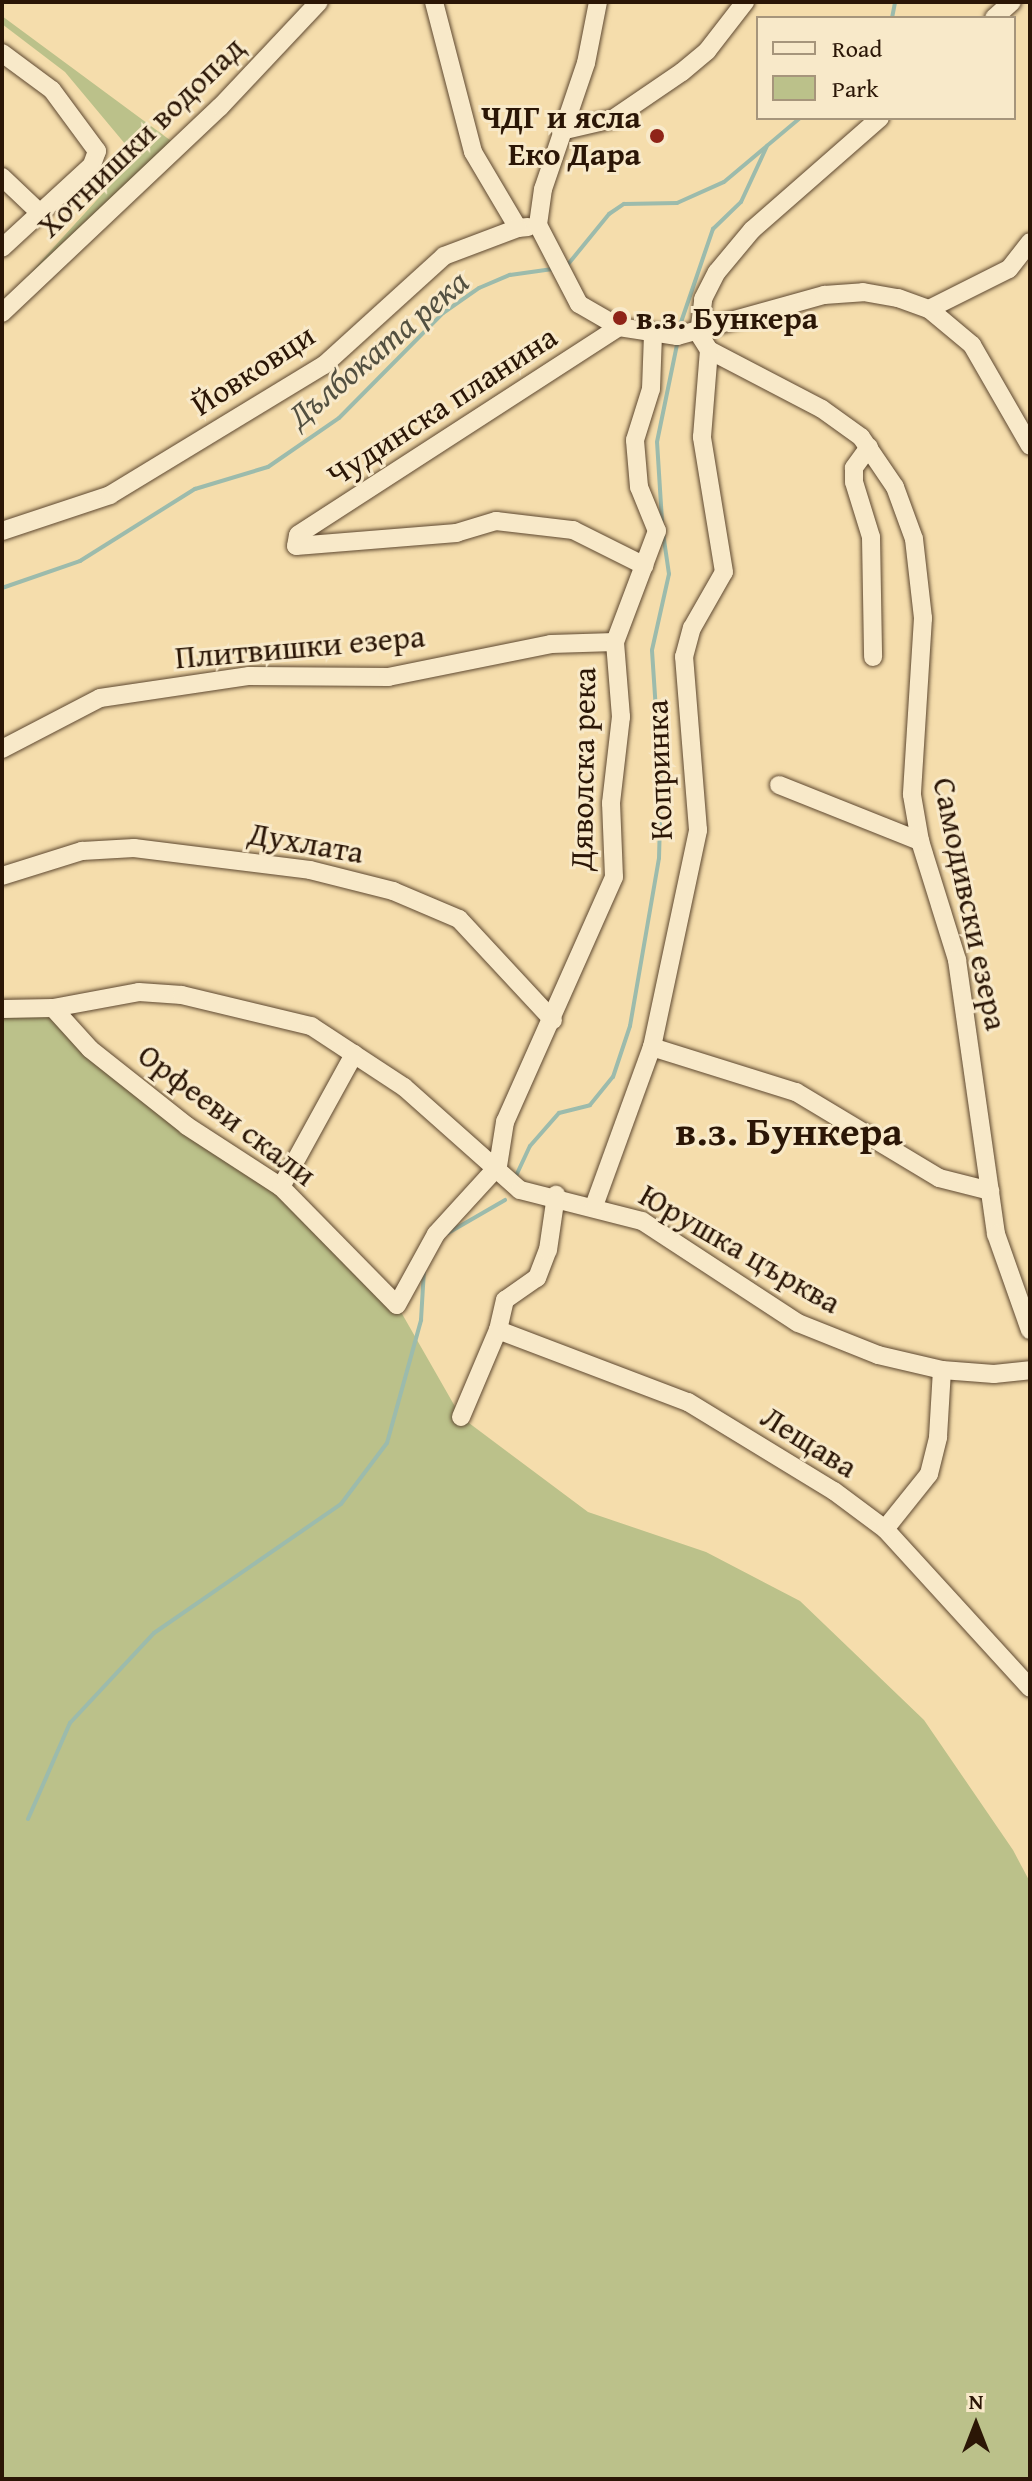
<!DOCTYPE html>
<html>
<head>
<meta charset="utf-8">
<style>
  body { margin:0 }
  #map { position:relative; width:1032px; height:2481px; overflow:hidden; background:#f5ddac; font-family:"Gentium Book Plus",serif }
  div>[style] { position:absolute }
  .green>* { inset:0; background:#bbc18a }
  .stream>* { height:4px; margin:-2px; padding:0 2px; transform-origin:2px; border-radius:2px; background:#9cbbac }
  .roads { filter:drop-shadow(0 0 2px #5e4830) drop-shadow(0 0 2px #5e4830) }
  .minor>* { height:18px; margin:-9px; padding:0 9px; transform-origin:9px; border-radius:9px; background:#f8e9c9 }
  .dots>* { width:22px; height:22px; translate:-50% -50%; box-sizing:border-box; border:4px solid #f8e9c9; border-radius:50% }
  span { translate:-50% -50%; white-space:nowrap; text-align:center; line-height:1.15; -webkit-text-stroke:6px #f8e9c9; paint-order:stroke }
  .poi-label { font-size:32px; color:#2b1606; font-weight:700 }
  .right { translate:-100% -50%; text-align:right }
  .left { translate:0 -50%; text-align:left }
  .street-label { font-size:32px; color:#2b1606 }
  .water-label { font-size:34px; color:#535040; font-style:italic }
  .district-label { font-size:40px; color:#2b1606; font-weight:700 }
  .frame { position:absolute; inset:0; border:4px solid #2b1606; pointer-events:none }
  .legend { position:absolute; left:756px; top:16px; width:260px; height:104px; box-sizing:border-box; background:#f8e9c9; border:2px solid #a6957b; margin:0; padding:10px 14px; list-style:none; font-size:24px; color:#2b1606 }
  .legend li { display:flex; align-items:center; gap:16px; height:40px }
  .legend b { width:40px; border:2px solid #a6957b }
  .north { position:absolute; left:936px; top:2385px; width:80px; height:80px; -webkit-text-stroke:6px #f8e9c9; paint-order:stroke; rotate:0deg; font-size:22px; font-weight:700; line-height:32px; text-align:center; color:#2b1606 }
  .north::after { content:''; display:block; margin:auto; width:28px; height:36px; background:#2b1606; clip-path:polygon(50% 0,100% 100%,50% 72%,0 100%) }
</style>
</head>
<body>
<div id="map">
  <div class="green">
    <i style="clip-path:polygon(2px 16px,178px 146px,2px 304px,136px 157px,65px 72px,2px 24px)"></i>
    <i style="clip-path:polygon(53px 1008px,90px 1049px,281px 1187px,397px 1305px,461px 1417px,588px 1512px,706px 1552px,800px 1601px,924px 1720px,1013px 1850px,1030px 1882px,1030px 2479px,2px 2479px,2px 1009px)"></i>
  </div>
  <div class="stream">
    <i style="left:892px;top:18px;width:16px;rotate:-79deg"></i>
    <i style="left:565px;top:268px;width:70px;rotate:-50.8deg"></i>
    <i style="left:609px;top:214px;width:18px;rotate:-34deg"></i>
    <i style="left:624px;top:204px;width:53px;rotate:-1.1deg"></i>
    <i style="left:677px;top:203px;width:51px;rotate:-24.1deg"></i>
    <i style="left:724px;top:182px;width:99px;rotate:-40.1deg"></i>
    <i style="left:678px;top:331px;width:108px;rotate:-71.1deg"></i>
    <i style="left:713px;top:229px;width:39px;rotate:-44deg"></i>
    <i style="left:741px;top:202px;width:62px;rotate:-65.1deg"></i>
    <i style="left:662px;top:521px;width:79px;rotate:-93.6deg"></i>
    <i style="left:657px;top:442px;width:104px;rotate:-78.4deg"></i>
    <i style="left:2px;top:588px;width:83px;rotate:-19.1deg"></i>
    <i style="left:80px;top:561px;width:136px;rotate:-32.1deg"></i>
    <i style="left:195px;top:489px;width:76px;rotate:-16.8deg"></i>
    <i style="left:268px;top:467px;width:86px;rotate:-34.6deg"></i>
    <i style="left:339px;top:418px;width:148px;rotate:-45.3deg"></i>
    <i style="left:443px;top:313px;width:44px;rotate:-34.8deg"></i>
    <i style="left:479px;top:288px;width:34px;rotate:-23deg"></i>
    <i style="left:510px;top:275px;width:43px;rotate:-7.9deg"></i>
    <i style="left:515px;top:1178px;width:35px;rotate:-65deg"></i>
    <i style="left:530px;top:1146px;width:44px;rotate:-48.7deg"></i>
    <i style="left:559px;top:1113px;width:32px;rotate:-14deg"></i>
    <i style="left:590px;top:1105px;width:36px;rotate:-51deg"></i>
    <i style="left:613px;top:1077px;width:54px;rotate:-71.6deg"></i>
    <i style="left:630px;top:1026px;width:170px;rotate:-80.2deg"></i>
    <i style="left:659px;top:858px;width:72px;rotate:-88.4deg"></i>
    <i style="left:661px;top:786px;width:136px;rotate:-93.8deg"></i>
    <i style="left:652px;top:650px;width:78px;rotate:-77.4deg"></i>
    <i style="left:669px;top:574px;width:41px;rotate:-98.3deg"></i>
    <i style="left:448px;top:1233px;width:66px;rotate:-30.1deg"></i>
    <i style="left:28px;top:1819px;width:105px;rotate:-66.4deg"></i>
    <i style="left:70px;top:1723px;width:123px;rotate:-47deg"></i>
    <i style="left:154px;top:1633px;width:227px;rotate:-34.6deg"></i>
    <i style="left:341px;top:1504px;width:76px;rotate:-53deg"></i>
    <i style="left:387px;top:1443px;width:128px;rotate:-74.5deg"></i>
    <i style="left:421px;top:1320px;width:51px;rotate:-86.6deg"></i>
  </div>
  <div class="roads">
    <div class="minor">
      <i style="left:434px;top:2px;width:155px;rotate:75.4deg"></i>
      <i style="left:473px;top:152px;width:88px;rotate:59.4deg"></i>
      <i style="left:518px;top:228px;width:10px;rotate:-6deg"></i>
      <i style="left:598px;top:2px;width:62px;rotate:101.1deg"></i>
      <i style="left:586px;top:63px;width:133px;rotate:108.8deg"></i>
      <i style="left:543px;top:189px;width:36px;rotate:98deg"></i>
      <i style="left:538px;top:225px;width:89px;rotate:62.6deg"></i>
      <i style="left:579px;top:304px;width:46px;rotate:29.9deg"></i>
      <i style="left:619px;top:327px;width:59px;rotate:8.8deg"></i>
      <i style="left:677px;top:336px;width:153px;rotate:-15.6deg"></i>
      <i style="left:824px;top:295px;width:39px;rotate:-4deg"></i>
      <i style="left:863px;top:292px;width:36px;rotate:10deg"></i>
      <i style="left:898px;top:298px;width:33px;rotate:20deg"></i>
      <i style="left:929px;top:309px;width:56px;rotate:39.9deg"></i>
      <i style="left:972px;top:345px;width:116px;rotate:60.1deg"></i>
      <i style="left:994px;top:18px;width:24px;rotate:-42deg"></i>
      <i style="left:2px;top:53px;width:62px;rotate:36.5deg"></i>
      <i style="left:52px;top:90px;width:76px;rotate:53.6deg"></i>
      <i style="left:97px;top:151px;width:15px;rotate:110deg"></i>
      <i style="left:92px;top:165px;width:122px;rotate:137.3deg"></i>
      <i style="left:561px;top:131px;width:53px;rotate:-13deg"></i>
      <i style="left:613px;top:119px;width:83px;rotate:-34.3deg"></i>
      <i style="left:682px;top:72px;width:33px;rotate:-40deg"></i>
      <i style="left:707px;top:51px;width:62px;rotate:-52.2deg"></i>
      <i style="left:2px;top:177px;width:52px;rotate:43.5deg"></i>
      <i style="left:929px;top:309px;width:89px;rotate:-26.6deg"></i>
      <i style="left:1009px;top:269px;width:34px;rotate:-52deg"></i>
      <i style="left:2px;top:313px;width:300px;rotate:-43.4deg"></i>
      <i style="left:220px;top:107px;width:144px;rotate:-46.7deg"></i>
      <i style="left:619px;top:327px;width:382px;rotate:147.1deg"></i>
      <i style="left:298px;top:535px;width:11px;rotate:100deg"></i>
      <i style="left:296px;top:546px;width:161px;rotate:-4.6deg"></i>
      <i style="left:456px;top:533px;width:42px;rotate:-16.7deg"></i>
      <i style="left:496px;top:521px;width:78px;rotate:6.7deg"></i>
      <i style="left:573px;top:530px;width:80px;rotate:26.6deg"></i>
      <i style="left:699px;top:334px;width:35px;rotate:-83deg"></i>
      <i style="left:703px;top:299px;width:30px;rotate:-63deg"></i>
      <i style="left:717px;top:272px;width:55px;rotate:-50.2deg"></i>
      <i style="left:752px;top:230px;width:170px;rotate:-41.2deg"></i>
      <i style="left:709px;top:350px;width:127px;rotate:27.6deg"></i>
      <i style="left:822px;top:409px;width:48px;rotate:35.7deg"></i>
      <i style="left:861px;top:437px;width:60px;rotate:55.8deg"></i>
      <i style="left:895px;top:487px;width:55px;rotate:69.9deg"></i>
      <i style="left:914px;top:539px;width:80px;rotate:83.5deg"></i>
      <i style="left:923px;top:618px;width:177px;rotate:93.6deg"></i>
      <i style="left:912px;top:795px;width:47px;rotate:80.1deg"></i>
      <i style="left:920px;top:841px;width:125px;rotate:72.7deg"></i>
      <i style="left:957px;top:960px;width:277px;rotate:81.9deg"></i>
      <i style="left:996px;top:1234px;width:102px;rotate:70.5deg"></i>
      <i style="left:869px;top:447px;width:26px;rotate:126deg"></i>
      <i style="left:854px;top:468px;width:14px;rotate:90deg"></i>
      <i style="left:854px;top:482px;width:58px;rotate:72.8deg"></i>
      <i style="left:871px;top:537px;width:120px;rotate:89deg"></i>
      <i style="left:2px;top:531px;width:114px;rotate:-18.4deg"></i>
      <i style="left:110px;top:495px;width:250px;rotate:-31.3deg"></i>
      <i style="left:324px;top:365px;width:162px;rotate:-42.2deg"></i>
      <i style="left:444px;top:256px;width:79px;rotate:-20.7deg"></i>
      <i style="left:2px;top:749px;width:110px;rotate:-27.5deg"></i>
      <i style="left:100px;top:698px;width:151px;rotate:-8.4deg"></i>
      <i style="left:249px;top:676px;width:139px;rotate:0.4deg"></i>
      <i style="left:388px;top:677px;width:166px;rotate:-11.4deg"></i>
      <i style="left:551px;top:644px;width:64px;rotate:-1.8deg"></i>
      <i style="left:779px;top:785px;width:152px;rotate:21.7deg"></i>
      <i style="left:2px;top:876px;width:84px;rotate:-17.4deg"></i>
      <i style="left:82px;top:851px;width:52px;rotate:-3.3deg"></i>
      <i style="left:134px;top:848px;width:177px;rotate:7.1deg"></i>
      <i style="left:310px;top:870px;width:86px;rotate:14.2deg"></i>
      <i style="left:393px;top:891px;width:72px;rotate:23deg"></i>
      <i style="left:459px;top:919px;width:138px;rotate:47.1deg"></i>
      <i style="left:53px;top:1008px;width:55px;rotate:47.9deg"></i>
      <i style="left:90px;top:1049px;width:124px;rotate:38.4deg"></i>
      <i style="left:187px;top:1126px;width:112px;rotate:33deg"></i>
      <i style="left:281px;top:1187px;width:165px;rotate:45.5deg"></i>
      <i style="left:397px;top:1305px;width:81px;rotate:-61.2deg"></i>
      <i style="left:436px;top:1234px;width:92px;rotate:-47.6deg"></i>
      <i style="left:498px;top:1166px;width:45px;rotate:-81deg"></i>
      <i style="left:505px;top:1122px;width:268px;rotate:-66deg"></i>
      <i style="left:614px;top:877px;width:74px;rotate:-92.3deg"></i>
      <i style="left:611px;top:803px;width:87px;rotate:-83.4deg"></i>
      <i style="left:621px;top:717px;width:75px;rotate:-94.6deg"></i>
      <i style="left:615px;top:642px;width:119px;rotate:-69.3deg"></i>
      <i style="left:657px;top:531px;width:48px;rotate:-112.2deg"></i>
      <i style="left:639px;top:487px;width:47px;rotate:-94.9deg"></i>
      <i style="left:635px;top:440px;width:53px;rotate:-72.6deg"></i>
      <i style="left:651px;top:389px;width:54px;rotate:-87.9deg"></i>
      <i style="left:2px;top:1009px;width:51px;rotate:-1.1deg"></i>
      <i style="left:53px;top:1008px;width:87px;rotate:-10.5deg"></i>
      <i style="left:139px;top:992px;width:43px;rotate:4deg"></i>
      <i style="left:182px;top:995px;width:133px;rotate:13.5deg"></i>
      <i style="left:311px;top:1026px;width:111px;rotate:33.3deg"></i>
      <i style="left:404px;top:1087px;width:155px;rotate:41.6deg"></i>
      <i style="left:520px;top:1190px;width:126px;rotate:14.3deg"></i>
      <i style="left:642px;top:1221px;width:186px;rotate:33.2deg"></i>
      <i style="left:798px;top:1323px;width:86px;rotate:21.8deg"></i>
      <i style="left:878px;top:1355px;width:66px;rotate:13.2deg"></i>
      <i style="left:942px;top:1370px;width:52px;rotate:4.4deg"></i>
      <i style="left:994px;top:1374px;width:36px;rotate:-6deg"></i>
      <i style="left:652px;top:1047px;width:151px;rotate:17.4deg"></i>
      <i style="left:796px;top:1092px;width:167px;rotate:31deg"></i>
      <i style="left:939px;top:1178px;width:53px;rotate:14.3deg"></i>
      <i style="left:281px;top:1187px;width:152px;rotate:-61.2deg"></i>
      <i style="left:594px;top:1206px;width:169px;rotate:-70deg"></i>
      <i style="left:652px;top:1047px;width:222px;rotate:-78deg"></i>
      <i style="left:698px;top:830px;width:174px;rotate:-94.6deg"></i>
      <i style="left:684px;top:657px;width:30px;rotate:-75deg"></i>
      <i style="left:692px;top:628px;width:64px;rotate:-60.3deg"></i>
      <i style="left:724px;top:572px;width:137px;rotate:-99.3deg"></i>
      <i style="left:702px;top:437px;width:87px;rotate:-85.4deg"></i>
      <i style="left:709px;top:350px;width:19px;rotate:-122deg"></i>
      <i style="left:498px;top:1330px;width:203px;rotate:20.8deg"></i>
      <i style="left:688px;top:1402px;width:171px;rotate:31.4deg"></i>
      <i style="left:834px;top:1491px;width:64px;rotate:36.7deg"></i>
      <i style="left:885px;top:1529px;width:215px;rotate:47.6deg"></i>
      <i style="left:461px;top:1417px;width:95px;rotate:-67deg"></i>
      <i style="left:498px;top:1330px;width:31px;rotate:-77deg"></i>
      <i style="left:505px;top:1300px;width:39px;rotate:-35deg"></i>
      <i style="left:537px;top:1278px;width:30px;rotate:-69deg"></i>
      <i style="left:548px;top:1250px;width:56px;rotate:-81.7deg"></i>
      <i style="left:885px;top:1529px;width:70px;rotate:-51.3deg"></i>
      <i style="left:929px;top:1474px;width:38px;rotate:-76deg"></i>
      <i style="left:938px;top:1437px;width:67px;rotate:-86.6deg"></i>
    </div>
  </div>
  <div class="dots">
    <i style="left:657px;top:136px;background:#8f2418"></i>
    <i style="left:620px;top:318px;background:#8f2418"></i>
  </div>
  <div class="poi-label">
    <span class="right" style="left:641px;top:136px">ЧДГ и ясла<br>Еко Дара</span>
    <span class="left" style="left:636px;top:318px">в.з. Бункера</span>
  </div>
  <div class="street-label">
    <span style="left:141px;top:137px;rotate:-44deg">Хотнишки водопад</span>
    <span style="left:253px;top:370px;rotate:-33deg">Йовковци</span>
    <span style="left:442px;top:406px;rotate:-33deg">Чудинска планина</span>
    <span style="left:300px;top:647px;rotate:-5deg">Плитвишки езера</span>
    <span style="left:583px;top:769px;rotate:-89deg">Дяволска река</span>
    <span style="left:659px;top:770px;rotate:-92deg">Копринка</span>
    <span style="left:306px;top:843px;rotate:10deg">Духлата</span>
    <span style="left:970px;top:904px;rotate:78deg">Самодивски езера</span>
    <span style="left:227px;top:1115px;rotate:37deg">Орфееви скали</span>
    <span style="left:740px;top:1249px;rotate:30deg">Юрушка църква</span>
    <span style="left:809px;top:1442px;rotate:32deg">Лещава</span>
  </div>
  <div class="water-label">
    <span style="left:377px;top:348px;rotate:-40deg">Дълбоката река</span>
  </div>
  <div class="district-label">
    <span style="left:789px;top:1131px">в.з. Бункера</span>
  </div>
  <div class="frame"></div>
  <ul class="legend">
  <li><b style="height:10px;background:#f8e9c9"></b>Road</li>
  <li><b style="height:22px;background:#bbc18a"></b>Park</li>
  </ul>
  <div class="north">N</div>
</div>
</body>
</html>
